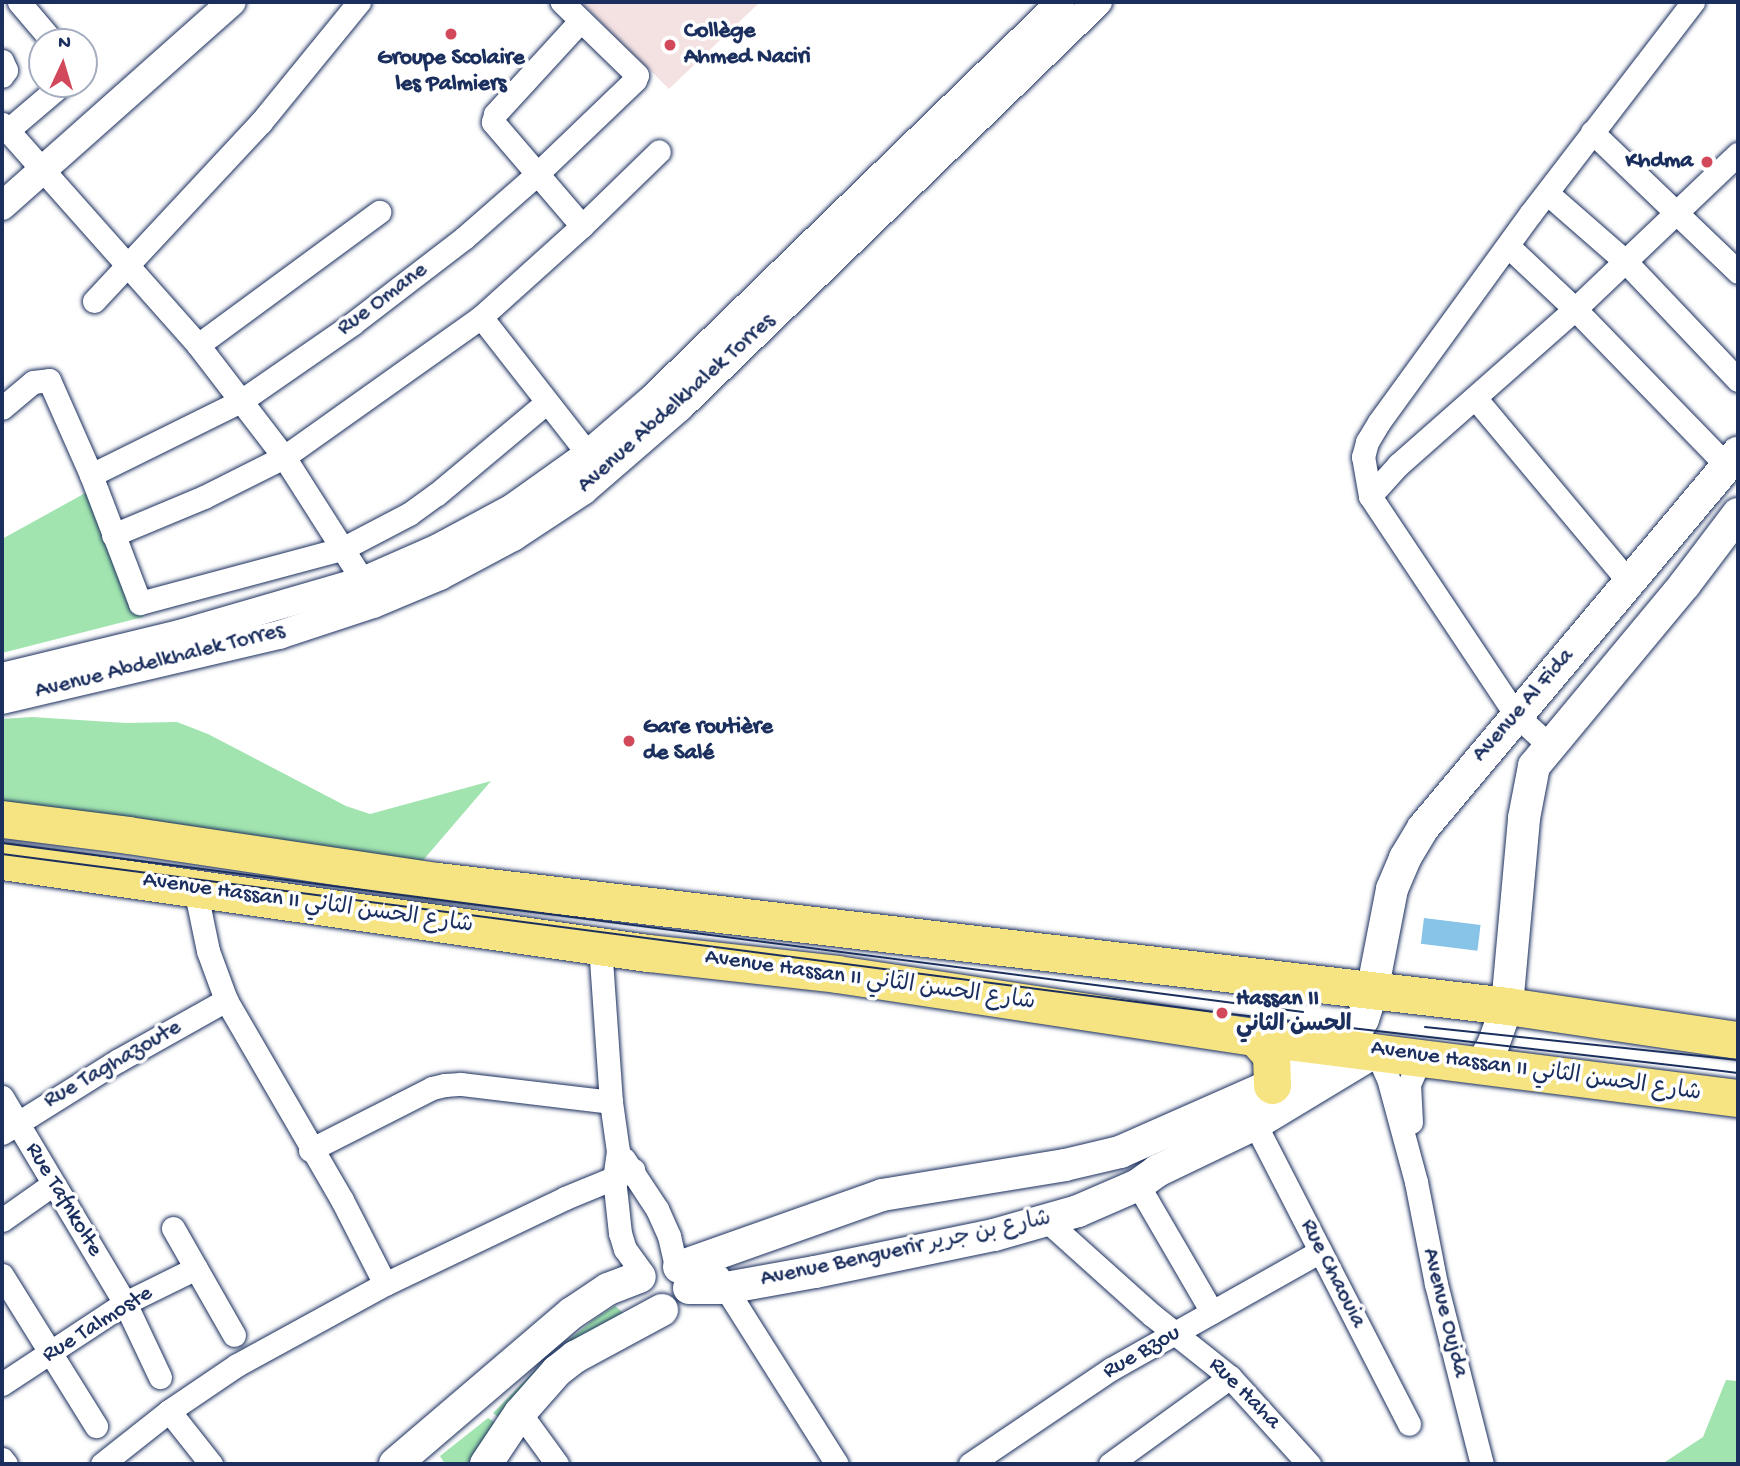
<!DOCTYPE html>
<html>
<head>
<meta charset="utf-8">
<style>
  body { margin:0 }
  #map { position:relative; width:1740px; height:1466px; overflow:hidden; background:#fff; font-family:"Gochi Hand","Playpen Sans Arabic",sans-serif }
  div>[style] { position:absolute }
  .built>* { inset:0; background:#f4e2e2 }
  .green>* { inset:0; background:#a1e4af }
  .water>* { inset:0; background:#87c4e7; transform-origin:0 0 }
  .roads { filter:drop-shadow(0 0 2px #1b2f5e) drop-shadow(0 0 2px #1b2f5e) }
  .minor>* { height:23px; margin:-11.5px; padding:0 11.5px; transform-origin:11.5px; border-radius:11.5px; background:#fff }
  .tertiary>* { height:28px; margin:-14px; padding:0 14px; transform-origin:14px; border-radius:14px; background:#fff }
  .secondary>* { height:32px; margin:-16px; padding:0 16px; transform-origin:16px; border-radius:16px; background:#fff }
  .trunk>* { height:37px; margin:-18.5px; padding:0 18.5px; transform-origin:18.5px; border-radius:18.5px; background:#f6e381 }
  .tram>* { height:2px; margin:-1px; padding:0 1px; transform-origin:1px; border-radius:1px; background:#1b2f5e }
  .dots>* { width:19px; height:19px; translate:-50% -50%; box-sizing:border-box; border:4px solid #fff; border-radius:50% }
  span { translate:-50% -50%; white-space:nowrap; text-align:center; line-height:1.15; -webkit-text-stroke:7px #fff; paint-order:stroke }
  .poi-label { font-size:23px; color:#1b2f5e; font-weight:700 }
  .left { translate:0 -50%; text-align:left }
  .right { translate:-100% -50%; text-align:right }
  .street-label { font-size:23px; color:#1b2f5e }
  .frame { position:absolute; inset:0; border:4px solid #1b2f5e; pointer-events:none }
  .north { position:absolute; left:28px; top:28px; width:70px; height:70px; box-sizing:border-box; background:#fff; border:2px solid #a4acbf; border-radius:50%; rotate:4deg; font-size:19px; font-weight:700; line-height:28px; text-align:center; color:#1b2f5e }
  .north::after { content:''; display:block; margin:auto; width:24px; height:32px; background:#d1495b; clip-path:polygon(50% 0,100% 100%,50% 72%,0 100%) }
</style>
</head>
<body>
<div id="map">
  <div class="built">
    <i style="clip-path:polygon(581px 2px,760px 2px,669px 89px)"></i>
  </div>
  <div class="green">
    <i style="clip-path:polygon(89px 491px,146px 605px,143px 617px,2px 653px,2px 539px)"></i>
    <i style="clip-path:polygon(32px 717px,126px 723px,177px 722px,208px 734px,346px 806px,370px 814px,491px 781px,413px 872px,2px 815px,2px 719px)"></i>
    <i style="clip-path:polygon(615px 1306px,627px 1316px,507px 1424px,493px 1413px,548px 1357px,593px 1320px)"></i>
    <i style="clip-path:polygon(1726px 1380px,1738px 1381px,1738px 1464px,1662px 1464px,1703px 1437px)"></i>
    <i style="clip-path:polygon(488px 1418px,505px 1428px,481px 1464px,445px 1464px,440px 1456px)"></i>
  </div>
  <div class="water">
    <i style="left:1424px;top:918px;width:57px;height:26px;rotate:7deg"></i>
  </div>
  <div class="roads">
    <div class="minor">
      <i style="left:19px;top:2px;width:52px;rotate:49.6deg"></i>
      <i style="left:2px;top:61px;width:10px;rotate:66deg"></i>
      <i style="left:6px;top:70px;width:7px;rotate:124deg"></i>
      <i style="left:2px;top:124px;width:295px;rotate:48.4deg"></i>
      <i style="left:198px;top:345px;width:141px;rotate:52.5deg"></i>
      <i style="left:284px;top:457px;width:147px;rotate:57.5deg"></i>
      <i style="left:8px;top:130px;width:71px;rotate:-40.4deg"></i>
      <i style="left:1592px;top:132px;width:202px;rotate:43.8deg"></i>
      <i style="left:1547px;top:193px;width:103px;rotate:41.1deg"></i>
      <i style="left:1625px;top:261px;width:164px;rotate:46.5deg"></i>
      <i style="left:582px;top:226px;width:107px;rotate:-44.2deg"></i>
      <i style="left:1509px;top:247px;width:91px;rotate:43.2deg"></i>
      <i style="left:1575px;top:309px;width:219px;rotate:45.9deg"></i>
      <i style="left:94px;top:301px;width:245px;rotate:-47deg"></i>
      <i style="left:261px;top:122px;width:155px;rotate:-50.8deg"></i>
      <i style="left:481px;top:317px;width:174px;rotate:52deg"></i>
      <i style="left:198px;top:345px;width:225px;rotate:-36.3deg"></i>
      <i style="left:1476px;top:399px;width:240px;rotate:50.1deg"></i>
      <i style="left:2px;top:408px;width:40px;rotate:-40deg"></i>
      <i style="left:33px;top:382px;width:16px;rotate:-7deg"></i>
      <i style="left:49px;top:380px;width:104px;rotate:66.1deg"></i>
      <i style="left:91px;top:475px;width:137px;rotate:69.1deg"></i>
      <i style="left:140px;top:603px;width:209px;rotate:-15deg"></i>
      <i style="left:342px;top:549px;width:76px;rotate:-27.6deg"></i>
      <i style="left:409px;top:514px;width:34px;rotate:-36deg"></i>
      <i style="left:437px;top:494px;width:142px;rotate:-39.9deg"></i>
      <i style="left:91px;top:475px;width:167px;rotate:-26.3deg"></i>
      <i style="left:241px;top:401px;width:135px;rotate:-34.7deg"></i>
      <i style="left:352px;top:324px;width:141px;rotate:-37.5deg"></i>
      <i style="left:464px;top:238px;width:97px;rotate:-41.2deg"></i>
      <i style="left:537px;top:174px;width:136px;rotate:-43.8deg"></i>
      <i style="left:635px;top:80px;width:5px;rotate:-68deg"></i>
      <i style="left:637px;top:75px;width:105px;rotate:-135.8deg"></i>
      <i style="left:1370px;top:496px;width:42px;rotate:-47.9deg"></i>
      <i style="left:1398px;top:465px;width:236px;rotate:-41.4deg"></i>
      <i style="left:1575px;top:309px;width:225px;rotate:-43.6deg"></i>
      <i style="left:113px;top:535px;width:99px;rotate:-22.7deg"></i>
      <i style="left:204px;top:497px;width:89px;rotate:-26.6deg"></i>
      <i style="left:284px;top:457px;width:242px;rotate:-35.4deg"></i>
      <i style="left:481px;top:317px;width:136px;rotate:-42deg"></i>
      <i style="left:582px;top:226px;width:137px;rotate:-130.6deg"></i>
      <i style="left:493px;top:122px;width:8px;rotate:-76deg"></i>
      <i style="left:495px;top:114px;width:127px;rotate:-47.5deg"></i>
      <i style="left:1550px;top:746px;width:46px;rotate:-137.6deg"></i>
      <i style="left:1516px;top:715px;width:263px;rotate:-123.7deg"></i>
      <i style="left:1370px;top:496px;width:40px;rotate:-100deg"></i>
      <i style="left:1363px;top:457px;width:16px;rotate:-75deg"></i>
      <i style="left:1367px;top:442px;width:23px;rotate:-59deg"></i>
      <i style="left:1379px;top:422px;width:258px;rotate:-54deg"></i>
      <i style="left:1531px;top:213px;width:266px;rotate:-52.5deg"></i>
      <i style="left:195px;top:888px;width:64px;rotate:78.3deg"></i>
      <i style="left:208px;top:951px;width:52px;rotate:69.8deg"></i>
      <i style="left:226px;top:1000px;width:231px;rotate:59.9deg"></i>
      <i style="left:342px;top:1200px;width:94px;rotate:62.9deg"></i>
      <i style="left:600px;top:945px;width:157px;rotate:86deg"></i>
      <i style="left:611px;top:1102px;width:49px;rotate:81.9deg"></i>
      <i style="left:618px;top:1151px;width:27px;rotate:98deg"></i>
      <i style="left:614px;top:1178px;width:55px;rotate:83.8deg"></i>
      <i style="left:620px;top:1233px;width:17px;rotate:73deg"></i>
      <i style="left:625px;top:1249px;width:29px;rotate:54deg"></i>
      <i style="left:1373px;top:1045px;width:36px;rotate:66deg"></i>
      <i style="left:1388px;top:1078px;width:108px;rotate:74.9deg"></i>
      <i style="left:1416px;top:1182px;width:104px;rotate:78.9deg"></i>
      <i style="left:1436px;top:1284px;width:186px;rotate:75.7deg"></i>
      <i style="left:2px;top:1097px;width:240px;rotate:59.2deg"></i>
      <i style="left:125px;top:1303px;width:82px;rotate:64.7deg"></i>
      <i style="left:1411px;top:1122px;width:38px;rotate:-93deg"></i>
      <i style="left:1409px;top:1084px;width:30px;rotate:-66deg"></i>
      <i style="left:1255px;top:1124px;width:337px;rotate:62.8deg"></i>
      <i style="left:2px;top:1133px;width:138px;rotate:-32deg"></i>
      <i style="left:119px;top:1060px;width:123px;rotate:-29.3deg"></i>
      <i style="left:310px;top:1150px;width:137px;rotate:-26.9deg"></i>
      <i style="left:432px;top:1088px;width:13px;rotate:-13deg"></i>
      <i style="left:445px;top:1085px;width:16px;rotate:-4deg"></i>
      <i style="left:461px;top:1084px;width:151px;rotate:6.8deg"></i>
      <i style="left:624px;top:1159px;width:60px;rotate:56.6deg"></i>
      <i style="left:657px;top:1209px;width:30px;rotate:66deg"></i>
      <i style="left:669px;top:1236px;width:28px;rotate:77deg"></i>
      <i style="left:1138px;top:1185px;width:147px;rotate:59.8deg"></i>
      <i style="left:2px;top:1220px;width:62px;rotate:-35.2deg"></i>
      <i style="left:1046px;top:1220px;width:142px;rotate:41.9deg"></i>
      <i style="left:1152px;top:1315px;width:100px;rotate:38.5deg"></i>
      <i style="left:1230px;top:1377px;width:118px;rotate:47.8deg"></i>
      <i style="left:173px;top:1228px;width:123px;rotate:60.3deg"></i>
      <i style="left:2px;top:1275px;width:178px;rotate:58.1deg"></i>
      <i style="left:718px;top:1276px;width:222px;rotate:57.7deg"></i>
      <i style="left:2px;top:1384px;width:147px;rotate:-33.4deg"></i>
      <i style="left:125px;top:1303px;width:79px;rotate:-26.2deg"></i>
      <i style="left:169px;top:1411px;width:68px;rotate:51.6deg"></i>
      <i style="left:520px;top:1413px;width:63px;rotate:54deg"></i>
      <i style="left:2px;top:1459px;width:6px;rotate:51deg"></i>
      <i style="left:102px;top:1464px;width:85px;rotate:-38.3deg"></i>
      <i style="left:169px;top:1411px;width:82px;rotate:-34.1deg"></i>
      <i style="left:237px;top:1365px;width:169px;rotate:-28.7deg"></i>
      <i style="left:385px;top:1284px;width:199px;rotate:-25.5deg"></i>
      <i style="left:565px;top:1198px;width:74px;rotate:-22.4deg"></i>
      <i style="left:970px;top:1464px;width:170px;rotate:-34deg"></i>
      <i style="left:1111px;top:1369px;width:240px;rotate:-29.4deg"></i>
      <i style="left:1110px;top:1464px;width:148px;rotate:-35.9deg"></i>
    </div>
    <div class="tertiary">
      <i style="left:2px;top:206px;width:307px;rotate:-41.6deg"></i>
      <i style="left:2px;top:677px;width:183px;rotate:-13.6deg"></i>
      <i style="left:180px;top:634px;width:191px;rotate:-16.2deg"></i>
      <i style="left:363px;top:581px;width:82px;rotate:-23.7deg"></i>
      <i style="left:438px;top:548px;width:86px;rotate:-28.3deg"></i>
      <i style="left:514px;top:507px;width:91px;rotate:-35.6deg"></i>
      <i style="left:588px;top:454px;width:84px;rotate:-40.7deg"></i>
      <i style="left:652px;top:399px;width:570px;rotate:-44.15deg"></i>
      <i style="left:2px;top:700px;width:285px;rotate:-13.2deg"></i>
      <i style="left:279px;top:635px;width:99px;rotate:-18.3deg"></i>
      <i style="left:373px;top:604px;width:73px;rotate:-22.7deg"></i>
      <i style="left:440px;top:576px;width:83px;rotate:-28.1deg"></i>
      <i style="left:513px;top:537px;width:84px;rotate:-33.3deg"></i>
      <i style="left:583px;top:491px;width:128px;rotate:-40.9deg"></i>
      <i style="left:680px;top:407px;width:582px;rotate:-44.1deg"></i>
    </div>
    <div class="secondary">
      <i style="left:1482px;top:1064px;width:22px;rotate:-60deg"></i>
      <i style="left:1493px;top:1045px;width:41px;rotate:-70.3deg"></i>
      <i style="left:1507px;top:1006px;width:189px;rotate:-84.8deg"></i>
      <i style="left:1524px;top:818px;width:53px;rotate:-79.1deg"></i>
      <i style="left:1534px;top:766px;width:236px;rotate:-50.3deg"></i>
      <i style="left:1685px;top:584px;width:88px;rotate:-52.9deg"></i>
      <i style="left:679px;top:1267px;width:215px;rotate:-19.5deg"></i>
      <i style="left:882px;top:1195px;width:185px;rotate:-9.3deg"></i>
      <i style="left:1065px;top:1165px;width:57px;rotate:-13.3deg"></i>
      <i style="left:1120px;top:1152px;width:166px;rotate:-23.8deg"></i>
      <i style="left:1272px;top:1085px;width:79px;rotate:-29.5deg"></i>
      <i style="left:1341px;top:1046px;width:17px;rotate:-40deg"></i>
      <i style="left:1354px;top:1035px;width:18px;rotate:-61deg"></i>
      <i style="left:1363px;top:1019px;width:28px;rotate:-72deg"></i>
      <i style="left:1372px;top:992px;width:105px;rotate:-79deg"></i>
      <i style="left:1392px;top:889px;width:34px;rotate:-67deg"></i>
      <i style="left:1405px;top:858px;width:35px;rotate:-59deg"></i>
      <i style="left:1423px;top:828px;width:490px;rotate:-50deg"></i>
      <i style="left:689px;top:1288px;width:37px"></i>
      <i style="left:726px;top:1288px;width:90px;rotate:-10.2deg"></i>
      <i style="left:815px;top:1272px;width:183px;rotate:-11.7deg"></i>
      <i style="left:994px;top:1235px;width:87px;rotate:-15.9deg"></i>
      <i style="left:1078px;top:1211px;width:65px;rotate:-23.4deg"></i>
      <i style="left:1138px;top:1185px;width:24px;rotate:-36deg"></i>
      <i style="left:1157px;top:1171px;width:109px;rotate:-25.6deg"></i>
      <i style="left:1255px;top:1124px;width:141px;rotate:-31.1deg"></i>
      <i style="left:395px;top:1464px;width:233px;rotate:-40.5deg"></i>
      <i style="left:572px;top:1313px;width:43px;rotate:-33.7deg"></i>
      <i style="left:608px;top:1289px;width:34px;rotate:-21deg"></i>
      <i style="left:486px;top:1464px;width:61px;rotate:-56.3deg"></i>
      <i style="left:520px;top:1413px;width:56px;rotate:-48.6deg"></i>
      <i style="left:557px;top:1371px;width:23px;rotate:-38deg"></i>
      <i style="left:575px;top:1357px;width:99px;rotate:-28.4deg"></i>
    </div>
    <div class="trunk">
      <i style="left:2px;top:819px;width:127px;rotate:7.2deg"></i>
      <i style="left:128px;top:835px;width:312px;rotate:8.5deg"></i>
      <i style="left:437px;top:881px;width:1077px;rotate:6.66deg"></i>
      <i style="left:1507px;top:1006px;width:233px;rotate:8.4deg"></i>
      <i style="left:2px;top:861px;width:653px;rotate:8.11deg"></i>
      <i style="left:648px;top:953px;width:190px;rotate:6.3deg"></i>
      <i style="left:837px;top:974px;width:423px;rotate:8.6deg"></i>
      <i style="left:1255px;top:1037px;width:487px;rotate:7.2deg"></i>
      <i style="left:1255px;top:1037px;width:24px;rotate:48deg"></i>
      <i style="left:1271px;top:1055px;width:30px;rotate:88deg"></i>
    </div>
  </div>
  <div class="tram">
    <i style="left:2px;top:843px;width:1312px;rotate:7.4deg"></i>
    <i style="left:2px;top:854px;width:1230px;rotate:7.43deg"></i>
    <i style="left:1222px;top:1013px;width:519px;rotate:6.63deg"></i>
    <i style="left:1425px;top:1027px;width:315px;rotate:6deg"></i>
  </div>
  <div class="dots">
    <i style="left:451px;top:34px;background:#d1495b"></i>
    <i style="left:670px;top:45px;background:#d1495b"></i>
    <i style="left:1707px;top:162px;background:#d1495b"></i>
    <i style="left:629px;top:741px;background:#d1495b"></i>
    <i style="left:1222px;top:1013px;background:#d1495b"></i>
  </div>
  <div class="poi-label">
    <span class="left" style="left:684px;top:45px">Collège<br>Ahmed Naciri</span>
    <span style="left:451px;top:72px">Groupe Scolaire<br>les Palmiers</span>
    <span class="right" style="left:1693px;top:162px">Khdma</span>
    <span class="left" style="left:643px;top:741px">Gare routière<br>de Salé</span>
    <span class="left" style="left:1236px;top:1013px">Hassan II<br>الحسن الثاني</span>
  </div>
  <div class="street-label">
    <span style="left:383px;top:300px;rotate:-37deg">Rue Omane</span>
    <span style="left:677px;top:404px;rotate:-42deg">Avenue Abdelkhalek Torres</span>
    <span style="left:160px;top:662px;rotate:-14deg">Avenue Abdelkhalek Torres</span>
    <span style="left:1524px;top:706px;rotate:-49deg">Avenue Al Fida</span>
    <span style="left:308px;top:904px;rotate:8deg">Avenue Hassan II شارع الحسن الثاني</span>
    <span style="left:870px;top:981px;rotate:8deg">Avenue Hassan II شارع الحسن الثاني</span>
    <span style="left:113px;top:1065px;rotate:-30deg">Rue Taghazoute</span>
    <span style="left:1536px;top:1072px;rotate:8deg">Avenue Hassan II شارع الحسن الثاني</span>
    <span style="left:63px;top:1200px;rotate:59deg">Rue Tafnkolte</span>
    <span style="left:906px;top:1250px;rotate:-12deg">Avenue Benguerir شارع بن جرير</span>
    <span style="left:1332px;top:1274px;rotate:63deg">Rue Chaouia</span>
    <span style="left:1444px;top:1313px;rotate:76deg">Avenue Oujda</span>
    <span style="left:98px;top:1325px;rotate:-32deg">Rue Talmoste</span>
    <span style="left:1142px;top:1353px;rotate:-30deg">Rue Bzou</span>
    <span style="left:1244px;top:1394px;rotate:45deg">Rue Haha</span>
  </div>
  <div class="frame"></div>
  <div class="north">N</div>
</div>
</body>
</html>
